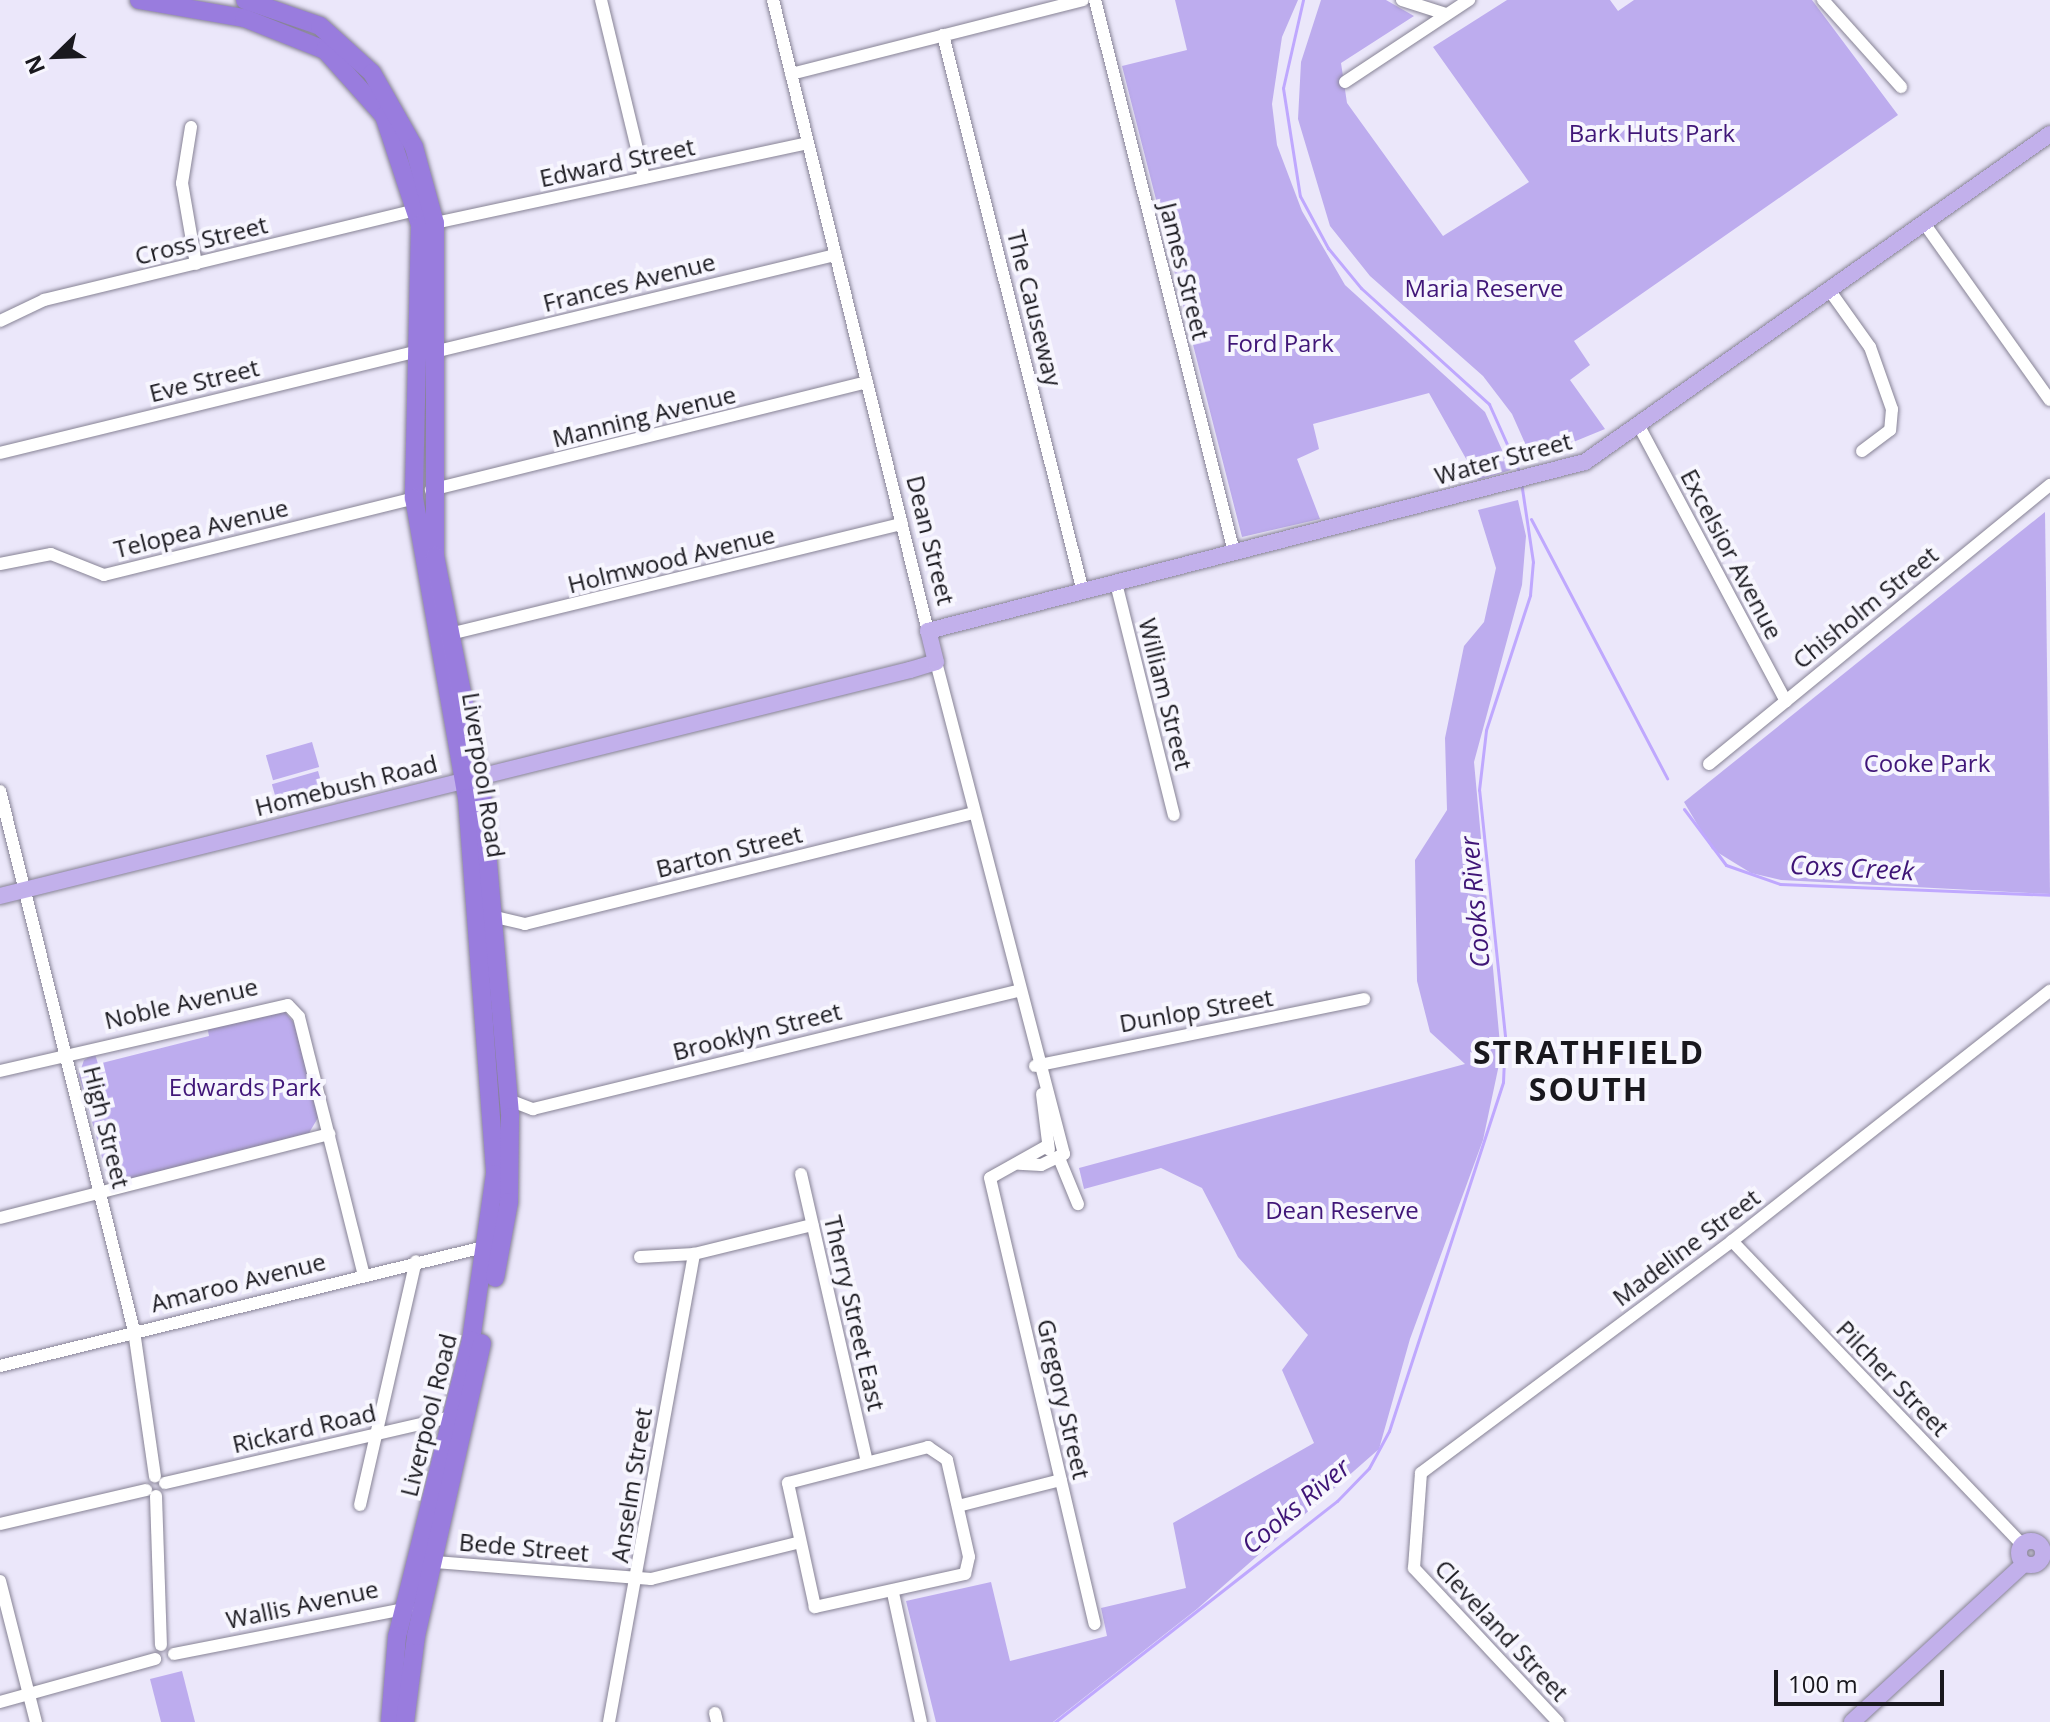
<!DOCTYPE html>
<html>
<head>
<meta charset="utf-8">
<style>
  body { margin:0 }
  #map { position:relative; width:2050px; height:1722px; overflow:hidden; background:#ebe7fa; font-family:"Open Sans",sans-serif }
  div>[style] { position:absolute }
  .green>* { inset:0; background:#bdacee; transform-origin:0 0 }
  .stream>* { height:3px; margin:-1.5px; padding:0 1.5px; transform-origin:1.5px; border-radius:1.5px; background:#bfa8fe }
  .roads { filter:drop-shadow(0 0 2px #878395) drop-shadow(0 0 2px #878395) }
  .minor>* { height:12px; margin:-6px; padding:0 6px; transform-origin:6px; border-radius:6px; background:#fff }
  .major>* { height:16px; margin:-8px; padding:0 8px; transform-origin:8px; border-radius:8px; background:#c2b0eb }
  .major>.ring { margin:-8px; padding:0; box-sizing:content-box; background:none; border:16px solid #c2b0eb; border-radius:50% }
  .highway>* { height:18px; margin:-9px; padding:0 9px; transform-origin:9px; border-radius:9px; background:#997cde }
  span { translate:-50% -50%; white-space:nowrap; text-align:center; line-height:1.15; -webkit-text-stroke:8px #f7f6fe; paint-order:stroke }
  .park-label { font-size:24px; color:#401678 }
  .street-label { font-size:24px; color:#19181e }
  .water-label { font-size:26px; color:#3e1476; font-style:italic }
  .district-label { font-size:32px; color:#19181e; font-weight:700; letter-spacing:2px }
  .north { position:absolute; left:16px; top:16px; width:80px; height:80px; -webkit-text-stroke:6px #f7f6fe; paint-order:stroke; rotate:247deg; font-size:22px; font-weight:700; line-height:32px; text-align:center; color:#19181e }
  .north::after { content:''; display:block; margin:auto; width:28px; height:36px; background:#19181e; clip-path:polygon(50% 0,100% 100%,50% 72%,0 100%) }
  .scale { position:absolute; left:1774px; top:1670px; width:170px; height:36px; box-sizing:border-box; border:4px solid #19181e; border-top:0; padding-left:10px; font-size:24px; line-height:28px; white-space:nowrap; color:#19181e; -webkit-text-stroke:6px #f7f6fe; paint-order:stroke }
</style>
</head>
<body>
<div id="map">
  <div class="green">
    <i style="clip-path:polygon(1175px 0,1298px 0,1282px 37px,1272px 104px,1277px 145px,1302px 211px,1345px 285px,1485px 412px,1511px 470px,1478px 480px,1429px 393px,1313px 424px,1319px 449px,1297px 459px,1320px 519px,1242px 537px,1122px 66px,1187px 50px)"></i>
    <i style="clip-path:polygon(1321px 0,1386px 0,1414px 16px,1341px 63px,1347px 103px,1443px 236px,1529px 182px,1433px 47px,1507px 0,1610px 0,1618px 11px,1634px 0,1812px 0,1898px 115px,1574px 341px,1590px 365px,1570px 380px,1605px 429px,1532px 459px,1512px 414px,1483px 376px,1370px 276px,1330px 226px,1298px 119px,1301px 62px)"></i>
    <i style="clip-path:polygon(1518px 500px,1526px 536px,1522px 585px,1474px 762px,1501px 1055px,1483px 1140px,1410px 1339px,1379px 1449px,1197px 1609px,1053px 1722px,936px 1722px,906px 1601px,991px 1582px,1010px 1661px,1107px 1636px,1101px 1608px,1186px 1588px,1173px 1523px,1314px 1443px,1282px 1370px,1308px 1335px,1238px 1257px,1202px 1188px,1161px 1168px,1084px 1189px,1079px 1168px,1465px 1064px,1430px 1032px,1417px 981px,1415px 860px,1447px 810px,1445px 738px,1464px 646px,1484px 622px,1496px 568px,1478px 510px)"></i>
    <i style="clip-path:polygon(2045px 512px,2050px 894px,1781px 880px,1751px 873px,1712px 849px,1684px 802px)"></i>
    <i style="left:312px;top:742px;width:26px;height:48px;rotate:74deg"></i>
    <i style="left:318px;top:771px;width:26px;height:48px;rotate:74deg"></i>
    <i style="clip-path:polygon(285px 1012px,294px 1023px,319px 1116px,309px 1133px,123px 1181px,107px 1175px,79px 1075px,84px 1060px,95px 1054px,98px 1064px,209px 1036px,207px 1026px)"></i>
    <i style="clip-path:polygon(182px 1671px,195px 1722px,161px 1722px,150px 1679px)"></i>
  </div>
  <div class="stream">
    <i style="left:1303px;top:0;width:90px;rotate:102.8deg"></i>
    <i style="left:1283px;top:88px;width:109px;rotate:81.1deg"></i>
    <i style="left:1300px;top:196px;width:59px;rotate:61.7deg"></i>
    <i style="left:1328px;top:248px;width:52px;rotate:50.5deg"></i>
    <i style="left:1361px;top:288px;width:173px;rotate:42.2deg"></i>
    <i style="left:1489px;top:404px;width:73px;rotate:65.9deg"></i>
    <i style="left:1531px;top:519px;width:293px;rotate:62.3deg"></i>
    <i style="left:1684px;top:809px;width:70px;rotate:53.1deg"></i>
    <i style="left:1726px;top:865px;width:57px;rotate:19.4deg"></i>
    <i style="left:1780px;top:884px;width:270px;rotate:2.3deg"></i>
    <i style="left:1055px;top:1722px;width:358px;rotate:-38.1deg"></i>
    <i style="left:1337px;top:1501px;width:46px;rotate:-45.9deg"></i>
    <i style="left:1369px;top:1468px;width:42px;rotate:-61.6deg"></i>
    <i style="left:1389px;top:1431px;width:367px;rotate:-71.9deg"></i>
    <i style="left:1503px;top:1082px;width:46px;rotate:-87.5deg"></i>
    <i style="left:1505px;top:1036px;width:247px;rotate:-96deg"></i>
    <i style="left:1479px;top:790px;width:60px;rotate:-83.3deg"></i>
    <i style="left:1486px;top:730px;width:142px;rotate:-71.9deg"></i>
    <i style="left:1530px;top:595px;width:33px;rotate:-85deg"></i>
    <i style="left:1533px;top:562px;width:81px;rotate:-98.5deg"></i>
  </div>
  <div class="roads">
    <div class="minor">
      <i style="left:601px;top:0;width:183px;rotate:76.4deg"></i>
      <i style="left:773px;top:0;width:650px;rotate:76.2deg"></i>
      <i style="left:1095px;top:0;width:569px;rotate:75.87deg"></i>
      <i style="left:1402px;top:0;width:46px;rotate:17.7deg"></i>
      <i style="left:1823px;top:0;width:117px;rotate:48.1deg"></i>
      <i style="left:943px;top:35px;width:574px;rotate:75.89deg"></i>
      <i style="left:791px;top:74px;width:301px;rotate:-14.2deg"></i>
      <i style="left:1345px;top:82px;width:149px;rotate:-33.5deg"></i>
      <i style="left:191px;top:127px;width:57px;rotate:99.1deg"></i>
      <i style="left:182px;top:183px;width:82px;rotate:80.2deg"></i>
      <i style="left:435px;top:223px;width:381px;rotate:-12.1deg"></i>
      <i style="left:1924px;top:223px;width:217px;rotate:54.6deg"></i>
      <i style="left:1830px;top:291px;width:69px;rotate:54.5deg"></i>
      <i style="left:1870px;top:347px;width:66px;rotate:70.5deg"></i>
      <i style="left:1892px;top:409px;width:21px;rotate:95deg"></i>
      <i style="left:1890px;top:430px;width:35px;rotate:143deg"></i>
      <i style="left:0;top:321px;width:49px;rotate:-25.5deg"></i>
      <i style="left:44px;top:300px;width:383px;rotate:-13.6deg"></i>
      <i style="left:434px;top:352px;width:413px;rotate:-13.6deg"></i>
      <i style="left:1640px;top:428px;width:310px;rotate:61.9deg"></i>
      <i style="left:0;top:453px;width:432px;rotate:-13.7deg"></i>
      <i style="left:431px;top:490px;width:449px;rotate:-13.9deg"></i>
      <i style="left:0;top:564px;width:52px;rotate:-11.1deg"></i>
      <i style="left:51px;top:554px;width:57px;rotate:21.6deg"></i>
      <i style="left:104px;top:575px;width:319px;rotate:-13.9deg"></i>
      <i style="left:1116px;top:583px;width:239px;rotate:76deg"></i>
      <i style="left:450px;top:634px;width:465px;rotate:-13.7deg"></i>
      <i style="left:936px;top:662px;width:508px;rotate:75.42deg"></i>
      <i style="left:1064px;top:1154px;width:25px;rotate:154deg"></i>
      <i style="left:1041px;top:1165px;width:22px;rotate:-177deg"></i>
      <i style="left:1709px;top:764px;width:441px;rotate:-39.3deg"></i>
      <i style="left:0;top:791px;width:556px;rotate:76.06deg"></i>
      <i style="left:134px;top:1331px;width:147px;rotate:81.8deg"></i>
      <i style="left:495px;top:917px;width:31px;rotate:13deg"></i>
      <i style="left:525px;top:924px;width:462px;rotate:-13.9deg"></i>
      <i style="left:1035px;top:1066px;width:336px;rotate:-11.5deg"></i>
      <i style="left:0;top:1071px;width:295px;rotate:-12.9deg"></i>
      <i style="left:288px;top:1005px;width:16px;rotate:47deg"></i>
      <i style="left:299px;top:1017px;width:263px;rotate:75.9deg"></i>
      <i style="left:1042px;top:1094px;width:56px;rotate:82.9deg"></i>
      <i style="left:509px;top:1100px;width:26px;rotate:21deg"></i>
      <i style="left:533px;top:1109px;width:498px;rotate:-13.7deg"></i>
      <i style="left:1047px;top:1146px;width:65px;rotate:150.7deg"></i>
      <i style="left:990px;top:1178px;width:458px;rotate:76.8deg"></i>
      <i style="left:1059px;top:1158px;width:50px;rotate:67.6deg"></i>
      <i style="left:801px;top:1174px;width:295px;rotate:77.1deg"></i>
      <i style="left:0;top:1218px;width:340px;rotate:-14.3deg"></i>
      <i style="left:1732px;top:1241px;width:419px;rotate:46.3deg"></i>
      <i style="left:640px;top:1257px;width:54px;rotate:-3.2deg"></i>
      <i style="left:694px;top:1254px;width:122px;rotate:-13.8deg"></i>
      <i style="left:0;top:1366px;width:503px;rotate:-13.82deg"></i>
      <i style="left:928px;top:1447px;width:23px;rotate:34deg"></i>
      <i style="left:947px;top:1460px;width:99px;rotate:77.2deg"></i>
      <i style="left:969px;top:1557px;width:17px;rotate:103deg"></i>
      <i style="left:965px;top:1574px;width:154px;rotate:167.6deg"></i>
      <i style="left:815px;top:1607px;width:127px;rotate:-102.3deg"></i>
      <i style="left:788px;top:1483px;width:145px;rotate:-14.4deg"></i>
      <i style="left:165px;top:1483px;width:294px;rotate:-13deg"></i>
      <i style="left:156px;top:1496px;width:149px;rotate:88.1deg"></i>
      <i style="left:360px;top:1505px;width:250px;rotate:-77.1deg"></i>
      <i style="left:958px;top:1506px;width:106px;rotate:-14.2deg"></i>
      <i style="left:0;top:1524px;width:150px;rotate:-13.1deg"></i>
      <i style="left:435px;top:1562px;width:217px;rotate:4.5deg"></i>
      <i style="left:651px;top:1579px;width:150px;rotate:-13.9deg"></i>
      <i style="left:0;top:1581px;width:146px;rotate:75.7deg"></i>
      <i style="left:893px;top:1593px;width:132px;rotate:77.8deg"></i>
      <i style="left:174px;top:1654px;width:238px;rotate:-11.1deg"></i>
      <i style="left:0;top:1702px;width:161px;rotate:-15.5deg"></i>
      <i style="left:715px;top:1713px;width:9px;rotate:77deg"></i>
      <i style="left:609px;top:1722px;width:476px;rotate:-79.7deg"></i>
      <i style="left:1558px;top:1722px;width:211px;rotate:-133.1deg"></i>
      <i style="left:1414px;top:1568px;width:95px;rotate:-85.8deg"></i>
      <i style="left:1421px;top:1473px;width:388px;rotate:-36.7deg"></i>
      <i style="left:1732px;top:1241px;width:405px;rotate:-38.2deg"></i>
    </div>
    <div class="major">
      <i style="left:0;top:896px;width:938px;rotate:-13.95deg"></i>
      <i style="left:910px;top:670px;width:27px;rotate:-17deg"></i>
      <i style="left:936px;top:662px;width:32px;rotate:-104deg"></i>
      <i style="left:928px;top:631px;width:678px;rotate:-14.43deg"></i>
      <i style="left:1585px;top:462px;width:569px;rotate:-35.2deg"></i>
      <i class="ring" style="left:2019px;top:1541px;width:8px;height:8px"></i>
      <i style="left:1852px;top:1722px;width:234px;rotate:-42.6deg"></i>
    </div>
    <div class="highway">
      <i style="left:139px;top:0;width:107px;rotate:9.7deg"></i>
      <i style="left:244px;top:18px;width:87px;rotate:21.6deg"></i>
      <i style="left:325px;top:50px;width:89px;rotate:48.2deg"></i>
      <i style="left:384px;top:116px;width:115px;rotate:71.7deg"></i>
      <i style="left:420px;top:225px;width:273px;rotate:91.3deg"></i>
      <i style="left:414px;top:498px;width:305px;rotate:80deg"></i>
      <i style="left:467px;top:798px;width:377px;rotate:85.7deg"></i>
      <i style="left:495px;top:1174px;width:168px;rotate:98.2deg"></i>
      <i style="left:471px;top:1340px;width:305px;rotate:104deg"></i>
      <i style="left:397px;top:1636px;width:86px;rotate:94.7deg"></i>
      <i style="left:245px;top:0;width:79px;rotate:19.1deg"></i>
      <i style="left:320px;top:26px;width:70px;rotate:42.1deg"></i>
      <i style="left:372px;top:73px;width:85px;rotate:60.4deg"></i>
      <i style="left:414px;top:147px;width:79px;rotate:74.6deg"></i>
      <i style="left:435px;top:223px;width:333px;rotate:90deg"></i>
      <i style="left:435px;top:556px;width:243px;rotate:78.8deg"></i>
      <i style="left:482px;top:794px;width:324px;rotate:85deg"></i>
      <i style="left:510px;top:1117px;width:85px;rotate:90.7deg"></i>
      <i style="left:509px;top:1202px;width:77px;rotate:100.4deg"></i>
      <i style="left:405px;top:1722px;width:87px;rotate:-82.7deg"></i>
      <i style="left:416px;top:1636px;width:300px;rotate:-77.3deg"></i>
    </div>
  </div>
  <div class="park-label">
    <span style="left:1652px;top:133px">Bark Huts Park</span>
    <span style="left:1484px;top:288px">Maria Reserve</span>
    <span style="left:1280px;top:343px">Ford Park</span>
    <span style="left:1927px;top:763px">Cooke Park</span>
    <span style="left:245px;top:1087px">Edwards Park</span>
    <span style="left:1342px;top:1210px">Dean Reserve</span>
  </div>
  <div class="street-label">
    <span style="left:617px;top:162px;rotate:-12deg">Edward Street</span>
    <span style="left:201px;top:240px;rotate:-14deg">Cross Street</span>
    <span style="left:1185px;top:271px;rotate:76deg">James Street</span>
    <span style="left:629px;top:282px;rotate:-14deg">Frances Avenue</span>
    <span style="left:1035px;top:308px;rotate:76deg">The Causeway</span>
    <span style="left:204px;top:380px;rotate:-14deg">Eve Street</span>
    <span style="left:644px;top:416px;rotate:-14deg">Manning Avenue</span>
    <span style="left:1503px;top:458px;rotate:-15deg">Water Street</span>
    <span style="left:201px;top:528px;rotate:-14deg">Telopea Avenue</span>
    <span style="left:931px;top:540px;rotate:76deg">Dean Street</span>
    <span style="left:1732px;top:554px;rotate:62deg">Excelsior Avenue</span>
    <span style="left:671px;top:559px;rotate:-14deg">Holmwood Avenue</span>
    <span style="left:1865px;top:607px;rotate:-39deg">Chisholm Street</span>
    <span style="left:1166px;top:694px;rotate:76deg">William Street</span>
    <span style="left:484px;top:775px;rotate:81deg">Liverpool Road</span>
    <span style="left:346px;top:785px;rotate:-14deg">Homebush Road</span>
    <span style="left:729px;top:851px;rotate:-14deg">Barton Street</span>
    <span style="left:181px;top:1003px;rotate:-13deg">Noble Avenue</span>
    <span style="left:1196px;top:1010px;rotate:-10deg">Dunlop Street</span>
    <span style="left:757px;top:1031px;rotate:-14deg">Brooklyn Street</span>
    <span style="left:107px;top:1127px;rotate:76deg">High Street</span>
    <span style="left:1686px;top:1247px;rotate:-37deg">Madeline Street</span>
    <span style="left:238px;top:1282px;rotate:-14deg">Amaroo Avenue</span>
    <span style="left:855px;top:1313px;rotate:77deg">Therry Street East</span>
    <span style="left:1893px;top:1378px;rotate:46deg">Pilcher Street</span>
    <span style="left:1064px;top:1399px;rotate:77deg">Gregory Street</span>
    <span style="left:428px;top:1415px;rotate:-76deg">Liverpool Road</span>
    <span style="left:304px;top:1428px;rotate:-13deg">Rickard Road</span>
    <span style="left:631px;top:1485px;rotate:-81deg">Anselm Street</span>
    <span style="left:524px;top:1547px;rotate:5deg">Bede Street</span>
    <span style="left:302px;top:1604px;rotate:-12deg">Wallis Avenue</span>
    <span style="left:1502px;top:1630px;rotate:47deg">Cleveland Street</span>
  </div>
  <div class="water-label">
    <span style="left:1852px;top:868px;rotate:3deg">Coxs Creek</span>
    <span style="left:1475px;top:902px;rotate:-95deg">Cooks River</span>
    <span style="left:1296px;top:1506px;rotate:-40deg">Cooks River</span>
  </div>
  <div class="district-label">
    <span style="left:1589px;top:1071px">STRATHFIELD<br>SOUTH</span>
  </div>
  <div class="north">N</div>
  <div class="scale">100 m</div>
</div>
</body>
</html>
